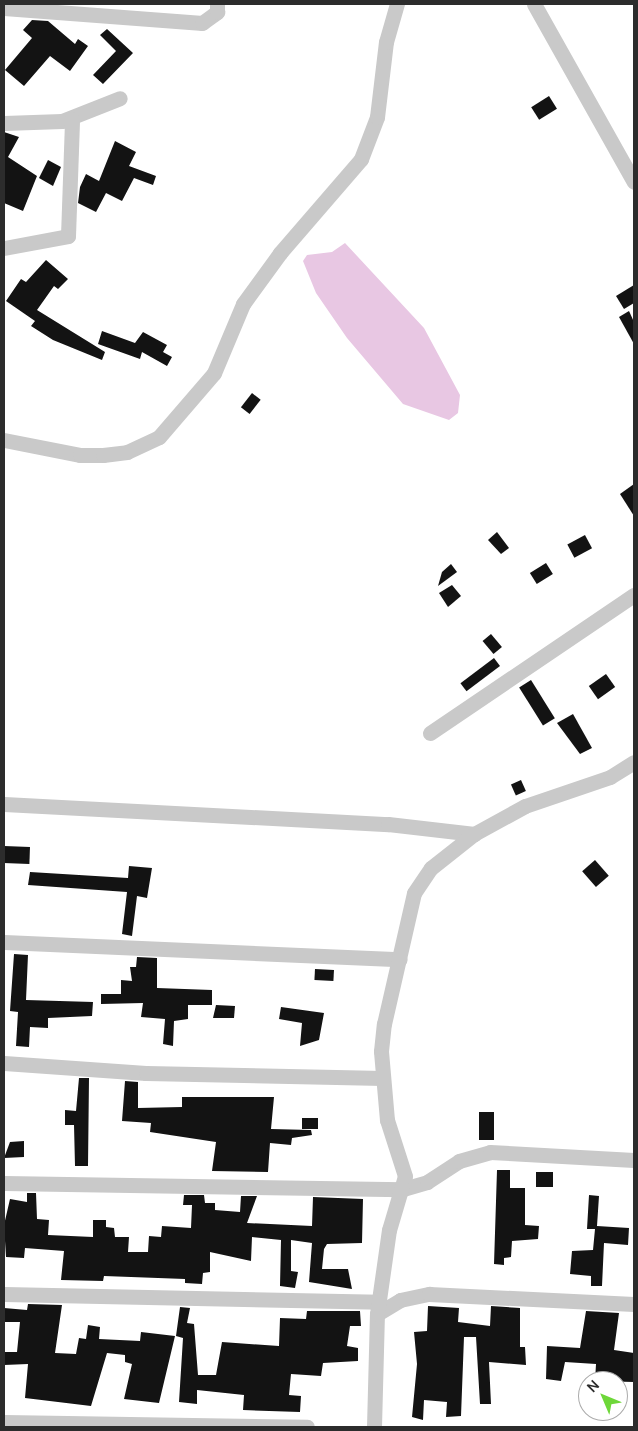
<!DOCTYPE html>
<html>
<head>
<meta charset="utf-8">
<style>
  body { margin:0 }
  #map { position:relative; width:638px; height:1431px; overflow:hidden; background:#fff; font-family:Manrope,sans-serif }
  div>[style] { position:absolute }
  .water>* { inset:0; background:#e8c7e3 }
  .building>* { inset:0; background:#131313; transform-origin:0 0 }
  .street>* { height:15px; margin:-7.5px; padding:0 7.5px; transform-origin:7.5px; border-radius:7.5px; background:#c9c9c9 }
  span { translate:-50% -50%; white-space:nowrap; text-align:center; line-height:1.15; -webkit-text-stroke:5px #fff; paint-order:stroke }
  .frame { position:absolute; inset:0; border:5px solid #2c2c2c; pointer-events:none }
  .north { position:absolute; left:578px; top:1371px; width:50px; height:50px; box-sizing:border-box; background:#fff; border:1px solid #ababab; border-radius:50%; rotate:315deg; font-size:14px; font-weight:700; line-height:20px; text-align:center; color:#2c2c2c }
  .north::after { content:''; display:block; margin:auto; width:18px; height:22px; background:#6ed739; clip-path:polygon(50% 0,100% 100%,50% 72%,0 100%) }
</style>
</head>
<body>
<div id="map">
  <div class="water">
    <i style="clip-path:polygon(345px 243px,424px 328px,460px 395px,458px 413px,449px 420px,403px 404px,347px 338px,316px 293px,303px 261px,307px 255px,332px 252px)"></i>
  </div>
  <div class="building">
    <i style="clip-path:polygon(32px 20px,48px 21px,75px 44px,78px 39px,88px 46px,70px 71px,50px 56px,24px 86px,5px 70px,32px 38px,23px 30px)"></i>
    <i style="clip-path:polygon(107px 29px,133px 53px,103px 84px,93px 75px,116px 51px,100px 35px)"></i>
    <i style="left:549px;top:96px;width:15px;height:21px;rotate:58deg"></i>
    <i style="clip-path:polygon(4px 132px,19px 137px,8px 157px,37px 176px,23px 211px,4px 203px)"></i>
    <i style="clip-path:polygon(115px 141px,136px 152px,129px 166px,156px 176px,153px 185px,134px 178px,122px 201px,106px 193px,96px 212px,78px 203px,80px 187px,86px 174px,99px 181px)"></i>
    <i style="clip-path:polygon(48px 160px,61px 167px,53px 186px,39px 178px)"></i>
    <i style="clip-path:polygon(46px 260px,68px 279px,58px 289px,54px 286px,37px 310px,105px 352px,102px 360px,53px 340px,31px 326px,35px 321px,6px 301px,21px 279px,26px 282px)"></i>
    <i style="clip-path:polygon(634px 285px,634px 303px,624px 309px,616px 296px)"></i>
    <i style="clip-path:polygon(629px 311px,634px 322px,634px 344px,619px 317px)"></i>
    <i style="clip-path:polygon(102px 331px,135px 343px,143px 332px,167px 345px,163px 352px,172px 357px,167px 366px,142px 352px,140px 359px,98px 344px)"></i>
    <i style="left:252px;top:393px;width:11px;height:18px;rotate:38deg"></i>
    <i style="clip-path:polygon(634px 484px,634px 516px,620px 494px)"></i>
    <i style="clip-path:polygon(497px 532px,509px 548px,501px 554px,488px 540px)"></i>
    <i style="left:585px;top:535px;width:15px;height:20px;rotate:62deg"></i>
    <i style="left:546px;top:563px;width:13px;height:19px;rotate:58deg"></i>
    <i style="clip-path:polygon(451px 564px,457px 572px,438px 586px,442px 572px)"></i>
    <i style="clip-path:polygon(452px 585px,461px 596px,448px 607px,439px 593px)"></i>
    <i style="left:491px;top:634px;width:17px;height:11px;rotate:50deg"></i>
    <i style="left:494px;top:658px;width:10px;height:42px;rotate:53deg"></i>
    <i style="left:606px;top:674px;width:16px;height:21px;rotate:55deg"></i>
    <i style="left:531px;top:680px;width:45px;height:14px;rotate:58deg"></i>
    <i style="clip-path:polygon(573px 714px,592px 748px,580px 754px,557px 723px)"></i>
    <i style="left:521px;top:780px;width:12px;height:11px;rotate:66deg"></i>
    <i style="left:4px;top:846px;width:26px;height:17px;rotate:2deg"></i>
    <i style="left:595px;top:860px;width:21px;height:17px;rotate:49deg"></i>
    <i style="clip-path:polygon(129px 866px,152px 868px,147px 898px,137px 896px,132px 936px,122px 934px,127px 892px,28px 885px,30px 872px,128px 878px)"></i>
    <i style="clip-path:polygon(14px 954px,28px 955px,26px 1000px,93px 1002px,92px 1016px,48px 1018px,48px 1028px,30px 1027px,29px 1047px,16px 1046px,18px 1012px,10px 1011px)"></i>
    <i style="clip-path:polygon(137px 957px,157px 958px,157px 988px,212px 990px,212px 1005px,188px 1005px,188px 1019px,174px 1021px,173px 1046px,163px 1044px,165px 1019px,141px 1017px,143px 1003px,101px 1004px,101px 994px,121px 994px,121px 980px,132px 981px,130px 967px,136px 967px)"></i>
    <i style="left:315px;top:969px;width:19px;height:11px;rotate:3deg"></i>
    <i style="clip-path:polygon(216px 1005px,235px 1006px,234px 1018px,213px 1018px)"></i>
    <i style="clip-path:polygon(281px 1007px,324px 1013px,319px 1040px,300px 1046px,302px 1023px,279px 1019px)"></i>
    <i style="clip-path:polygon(79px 1078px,89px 1078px,88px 1166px,75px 1166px,74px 1125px,65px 1125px,65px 1110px,76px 1111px)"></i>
    <i style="clip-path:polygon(125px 1081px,138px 1082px,138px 1108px,182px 1107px,182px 1097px,274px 1097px,271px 1129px,311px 1130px,312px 1135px,292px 1138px,291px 1145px,270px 1143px,268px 1172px,212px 1171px,216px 1142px,150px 1132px,151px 1123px,122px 1121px)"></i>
    <i style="left:494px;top:1112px;width:28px;height:15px;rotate:90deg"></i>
    <i style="left:302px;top:1118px;width:16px;height:11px"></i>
    <i style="clip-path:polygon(24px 1141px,24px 1157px,4px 1158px,10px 1142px)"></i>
    <i style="clip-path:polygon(497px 1170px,510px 1170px,510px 1188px,525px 1188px,525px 1225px,539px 1226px,538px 1239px,512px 1241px,511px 1257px,504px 1258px,504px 1265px,494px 1264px)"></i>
    <i style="left:536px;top:1172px;width:17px;height:15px"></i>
    <i style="clip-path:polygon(27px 1193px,36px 1193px,37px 1219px,49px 1220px,48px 1235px,93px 1237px,93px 1220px,106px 1220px,106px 1227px,114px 1228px,115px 1237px,129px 1237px,128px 1252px,148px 1252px,149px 1236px,161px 1237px,162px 1226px,191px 1228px,192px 1205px,183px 1205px,184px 1195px,204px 1195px,205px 1203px,215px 1203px,215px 1210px,240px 1212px,241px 1196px,257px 1196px,247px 1223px,312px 1226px,313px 1197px,363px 1199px,362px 1243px,327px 1244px,324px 1249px,322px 1269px,348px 1269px,352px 1289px,309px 1282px,312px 1243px,291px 1240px,291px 1271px,298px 1272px,295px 1288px,280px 1286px,281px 1240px,252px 1237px,251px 1261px,210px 1252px,210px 1272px,203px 1273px,202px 1284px,185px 1283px,185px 1279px,104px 1276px,103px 1281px,61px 1280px,64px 1251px,25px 1248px,24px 1258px,6px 1257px,4px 1225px,10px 1199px,27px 1202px)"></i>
    <i style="clip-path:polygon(589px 1195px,599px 1196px,597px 1226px,629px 1228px,628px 1245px,604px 1243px,602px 1286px,591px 1286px,591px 1276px,570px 1274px,572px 1251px,593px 1250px,595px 1229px,587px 1229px)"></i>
    <i style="clip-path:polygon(28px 1304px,62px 1305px,55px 1353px,76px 1354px,79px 1338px,86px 1339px,88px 1325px,100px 1327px,99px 1339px,140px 1341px,141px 1332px,175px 1336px,159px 1403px,124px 1399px,132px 1364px,125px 1362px,125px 1355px,107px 1353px,91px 1406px,25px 1398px,28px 1364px,4px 1365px,4px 1352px,17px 1352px,20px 1322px,4px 1322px,4px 1308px,27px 1310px)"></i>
    <i style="clip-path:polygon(428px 1306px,459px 1308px,458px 1322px,490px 1326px,491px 1306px,520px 1308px,520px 1347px,525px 1347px,526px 1365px,489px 1362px,491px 1404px,480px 1404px,476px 1337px,464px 1337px,461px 1416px,446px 1417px,447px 1402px,424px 1400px,423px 1420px,412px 1417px,417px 1364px,414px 1332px,427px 1331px)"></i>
    <i style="clip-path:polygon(180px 1307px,190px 1308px,187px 1323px,194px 1324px,198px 1375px,216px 1375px,222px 1342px,279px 1346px,280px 1318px,306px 1319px,307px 1311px,360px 1311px,361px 1326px,350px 1326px,347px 1346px,358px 1348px,358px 1361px,323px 1363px,321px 1376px,291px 1374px,289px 1395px,301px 1396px,300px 1412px,243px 1410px,244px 1395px,197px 1390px,197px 1404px,179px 1402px,183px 1338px,176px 1336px)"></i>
    <i style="clip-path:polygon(586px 1311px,619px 1313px,614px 1350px,634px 1353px,634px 1382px,595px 1381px,596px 1364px,565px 1362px,561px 1381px,546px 1379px,547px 1346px,580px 1348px)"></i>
  </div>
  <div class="street">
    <i style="left:534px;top:4px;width:204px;rotate:60.7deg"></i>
    <i style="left:4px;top:8px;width:199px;rotate:4.3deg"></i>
    <i style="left:202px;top:23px;width:19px;rotate:-36deg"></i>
    <i style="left:217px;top:12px;width:8px;rotate:-90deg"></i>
    <i style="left:4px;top:123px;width:58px;rotate:-2deg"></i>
    <i style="left:62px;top:121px;width:62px;rotate:-21.6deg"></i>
    <i style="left:4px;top:248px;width:65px;rotate:-10.6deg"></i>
    <i style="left:68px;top:236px;width:117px;rotate:-88deg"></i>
    <i style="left:4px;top:440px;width:77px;rotate:11.2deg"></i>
    <i style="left:80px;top:455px;width:23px"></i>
    <i style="left:103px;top:455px;width:24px;rotate:-7deg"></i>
    <i style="left:127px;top:452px;width:35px;rotate:-25deg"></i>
    <i style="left:159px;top:437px;width:84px;rotate:-49.3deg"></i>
    <i style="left:214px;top:373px;width:75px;rotate:-67.2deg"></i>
    <i style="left:243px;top:304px;width:63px;rotate:-54deg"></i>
    <i style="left:280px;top:253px;width:124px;rotate:-49.2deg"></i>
    <i style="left:361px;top:159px;width:45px;rotate:-69.1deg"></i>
    <i style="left:377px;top:117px;width:76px;rotate:-83.2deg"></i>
    <i style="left:386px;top:42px;width:40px;rotate:-74deg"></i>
    <i style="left:430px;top:733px;width:246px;rotate:-34.1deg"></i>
    <i style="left:4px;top:804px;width:385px;rotate:3deg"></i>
    <i style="left:388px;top:824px;width:87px;rotate:6.6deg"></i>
    <i style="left:474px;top:834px;width:58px;rotate:-28.8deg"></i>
    <i style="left:525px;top:806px;width:90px;rotate:-18.8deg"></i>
    <i style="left:610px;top:777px;width:28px;rotate:-32deg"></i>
    <i style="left:4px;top:942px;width:396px;rotate:2.5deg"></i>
    <i style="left:4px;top:1063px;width:142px;rotate:4deg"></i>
    <i style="left:146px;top:1073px;width:237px;rotate:1.2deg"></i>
    <i style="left:4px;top:1183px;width:399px;rotate:0.9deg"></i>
    <i style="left:403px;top:1189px;width:25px;rotate:-16deg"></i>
    <i style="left:427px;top:1182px;width:38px;rotate:-33deg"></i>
    <i style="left:459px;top:1161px;width:32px;rotate:-16deg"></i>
    <i style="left:490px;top:1152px;width:144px;rotate:3.2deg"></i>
    <i style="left:4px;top:1294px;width:375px;rotate:1.2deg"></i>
    <i style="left:377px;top:1314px;width:27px;rotate:-31deg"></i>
    <i style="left:400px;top:1300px;width:30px;rotate:-12deg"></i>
    <i style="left:429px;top:1294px;width:205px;rotate:2.8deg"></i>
    <i style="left:4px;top:1422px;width:303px;rotate:0.9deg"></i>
    <i style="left:374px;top:1427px;width:113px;rotate:-88.5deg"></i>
    <i style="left:377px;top:1314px;width:85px;rotate:-81.9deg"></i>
    <i style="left:389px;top:1230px;width:56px;rotate:-73.5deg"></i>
    <i style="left:405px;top:1176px;width:59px;rotate:-107.8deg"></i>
    <i style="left:387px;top:1120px;width:69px;rotate:-95deg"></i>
    <i style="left:381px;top:1051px;width:27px;rotate:-84deg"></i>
    <i style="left:384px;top:1024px;width:134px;rotate:-77.1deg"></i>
    <i style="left:414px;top:893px;width:30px;rotate:-56deg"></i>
    <i style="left:431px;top:868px;width:55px;rotate:-38.3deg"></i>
  </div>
  <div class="frame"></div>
  <div class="north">N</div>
</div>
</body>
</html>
